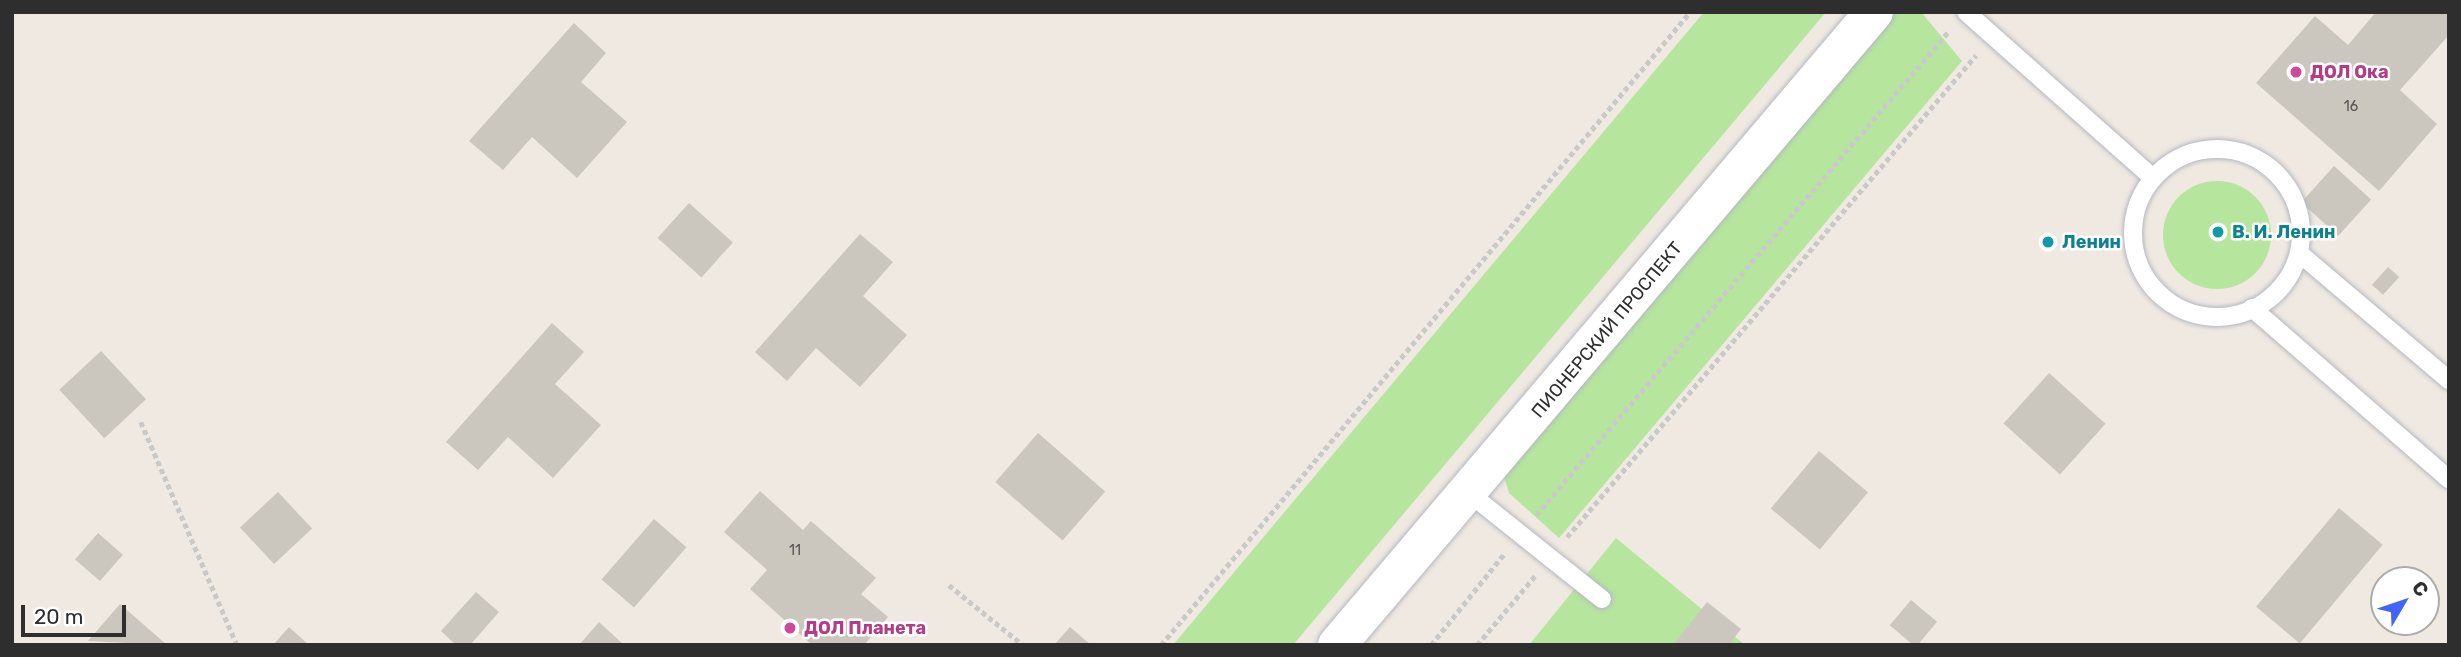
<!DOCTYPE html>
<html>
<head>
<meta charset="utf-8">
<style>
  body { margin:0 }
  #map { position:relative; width:2461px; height:657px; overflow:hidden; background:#efe9e1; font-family:Rubik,sans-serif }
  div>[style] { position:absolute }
  .green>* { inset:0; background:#b6e59e }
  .round { border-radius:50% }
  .building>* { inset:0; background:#cbc7bf; transform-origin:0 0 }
  .path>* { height:4.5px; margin-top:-2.25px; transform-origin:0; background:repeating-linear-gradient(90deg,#c9c9c9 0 5px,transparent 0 8.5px) }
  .roads { filter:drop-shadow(0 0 2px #b4b7c1) drop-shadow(0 0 2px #b4b7c1) }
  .service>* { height:18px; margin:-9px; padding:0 9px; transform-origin:9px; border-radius:9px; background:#fff }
  .service>.ring { margin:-9px; padding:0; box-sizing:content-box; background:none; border:18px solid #fff; border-radius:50% }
  .tertiary>* { height:38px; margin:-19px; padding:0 19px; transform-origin:19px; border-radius:19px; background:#fff }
  .dots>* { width:19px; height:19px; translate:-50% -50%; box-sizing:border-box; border:4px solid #fff; border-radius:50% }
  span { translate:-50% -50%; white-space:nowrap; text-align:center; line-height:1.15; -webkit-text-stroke:5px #fff; paint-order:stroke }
  .number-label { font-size:14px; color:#555452 }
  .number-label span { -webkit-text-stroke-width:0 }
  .hotel-label { font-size:18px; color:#b23c85; font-weight:700 }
  .left { translate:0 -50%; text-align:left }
  .culture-label { font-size:18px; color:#0d838f; font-weight:700 }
  .street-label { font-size:18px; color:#2e2e2e }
  .frame { position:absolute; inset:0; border:14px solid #2e2e2e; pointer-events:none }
  .north { position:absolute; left:2370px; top:566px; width:70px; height:70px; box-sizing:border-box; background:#fff; border:2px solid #ababab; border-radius:50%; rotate:51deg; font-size:19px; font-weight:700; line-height:28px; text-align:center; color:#2e2e2e }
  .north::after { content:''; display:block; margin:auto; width:24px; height:32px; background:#4264fb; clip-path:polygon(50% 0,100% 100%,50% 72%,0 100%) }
  .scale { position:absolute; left:21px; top:605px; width:105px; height:32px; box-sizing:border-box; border:4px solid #2e2e2e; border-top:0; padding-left:9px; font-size:21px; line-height:24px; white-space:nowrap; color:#2e2e2e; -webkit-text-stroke:5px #fff; paint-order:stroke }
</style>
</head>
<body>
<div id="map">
  <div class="green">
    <i style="clip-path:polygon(1704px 12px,1826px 12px,1293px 645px,1173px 645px)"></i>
    <i style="clip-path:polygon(1886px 12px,1921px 12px,1962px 61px,1559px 538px,1509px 493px,1504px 476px)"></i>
    <i class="round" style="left:2163px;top:181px;width:108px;height:108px"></i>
    <i style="clip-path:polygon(1616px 538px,1745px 645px,1529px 645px)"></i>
  </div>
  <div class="building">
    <i style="clip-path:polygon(2376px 12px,2449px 12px,2449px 35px,2400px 90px,2437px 124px,2379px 191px,2256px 83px,2315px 16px,2348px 45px)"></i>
    <i style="clip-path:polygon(574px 23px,606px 53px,581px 82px,627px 122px,577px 178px,532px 137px,503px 170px,469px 141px)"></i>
    <i style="left:2334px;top:166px;width:50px;height:49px;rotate:42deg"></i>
    <i style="left:689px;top:203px;width:59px;height:47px;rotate:42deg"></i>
    <i style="clip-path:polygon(860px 234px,893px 262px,863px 296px,907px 335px,860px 387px,816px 348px,787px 381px,755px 352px)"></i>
    <i style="left:2388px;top:267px;width:15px;height:24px;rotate:42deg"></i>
    <i style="clip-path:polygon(552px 323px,584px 352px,555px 384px,601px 425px,553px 478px,508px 437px,478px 470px,446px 442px)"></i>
    <i style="left:101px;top:351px;width:66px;height:57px;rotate:47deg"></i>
    <i style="left:2049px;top:373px;width:76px;height:68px;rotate:42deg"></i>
    <i style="left:1038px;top:433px;width:89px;height:65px;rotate:41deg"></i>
    <i style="left:1819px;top:451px;width:64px;height:75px;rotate:40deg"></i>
    <i style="clip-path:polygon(760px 491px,803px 530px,811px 521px,876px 578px,861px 594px,888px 617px,864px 645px,812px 645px,750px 589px,767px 570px,724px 532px)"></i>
    <i style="left:278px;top:492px;width:50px;height:52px;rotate:47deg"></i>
    <i style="left:2339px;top:508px;width:57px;height:129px;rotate:40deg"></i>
    <i style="left:654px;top:519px;width:43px;height:80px;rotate:41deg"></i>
    <i style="left:98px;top:533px;width:33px;height:35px;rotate:41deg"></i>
    <i style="clip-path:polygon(476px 592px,499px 612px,470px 645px,456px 645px,441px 631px)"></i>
    <i style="left:1911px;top:600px;width:34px;height:33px;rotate:40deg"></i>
    <i style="clip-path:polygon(1707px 602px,1741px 629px,1729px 645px,1673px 645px)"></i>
    <i style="clip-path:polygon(120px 604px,167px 645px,88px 641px)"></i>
    <i style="clip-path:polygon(599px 622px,624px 645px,579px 645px)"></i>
    <i style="clip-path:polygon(289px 627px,309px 645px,273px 645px)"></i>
    <i style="clip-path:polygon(1070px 627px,1091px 645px,1054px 645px)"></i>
  </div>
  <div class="path">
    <i style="left:141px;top:422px;width:243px;rotate:66.7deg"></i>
    <i style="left:1536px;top:515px;width:635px;rotate:-49.54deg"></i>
    <i style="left:1567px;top:537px;width:632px;rotate:-49.68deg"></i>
    <i style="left:949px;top:585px;width:95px;rotate:39deg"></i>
    <i style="left:1161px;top:645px;width:825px;rotate:-50.11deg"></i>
    <i style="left:1431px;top:645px;width:117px;rotate:-51.3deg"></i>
    <i style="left:1477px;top:645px;width:90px;rotate:-50deg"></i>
  </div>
  <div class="roads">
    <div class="service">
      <i style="left:1966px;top:12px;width:249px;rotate:41.6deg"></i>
      <i class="ring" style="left:2133px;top:149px;width:150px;height:150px"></i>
      <i style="left:2299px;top:253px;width:197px;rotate:40.3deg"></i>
      <i style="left:2252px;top:308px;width:261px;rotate:41deg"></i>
      <i style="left:1469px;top:493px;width:170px;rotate:38.6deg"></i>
    </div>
    <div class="tertiary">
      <i style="left:1337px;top:645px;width:830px;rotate:-49.69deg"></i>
    </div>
  </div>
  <div class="dots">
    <i style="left:2296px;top:72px;background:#d1479c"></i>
    <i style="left:2218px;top:232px;background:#0f9aa8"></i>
    <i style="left:2048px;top:242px;background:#0f9aa8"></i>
    <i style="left:790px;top:628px;background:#d1479c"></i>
  </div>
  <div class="number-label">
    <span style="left:2351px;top:107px">16</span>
    <span style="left:795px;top:551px">11</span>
  </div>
  <div class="hotel-label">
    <span class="left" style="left:2310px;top:72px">ДОЛ Ока</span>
    <span class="left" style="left:804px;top:628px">ДОЛ Планета</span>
  </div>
  <div class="culture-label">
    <span class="left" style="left:2232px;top:232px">В. И. Ленин</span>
    <span class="left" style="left:2062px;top:242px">Ленин</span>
  </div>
  <div class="street-label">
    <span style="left:1607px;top:330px;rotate:-50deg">ПИОНЕРСКИЙ ПРОСПЕКТ</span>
  </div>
  <div class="frame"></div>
  <div class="north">С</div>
  <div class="scale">20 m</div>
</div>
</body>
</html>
